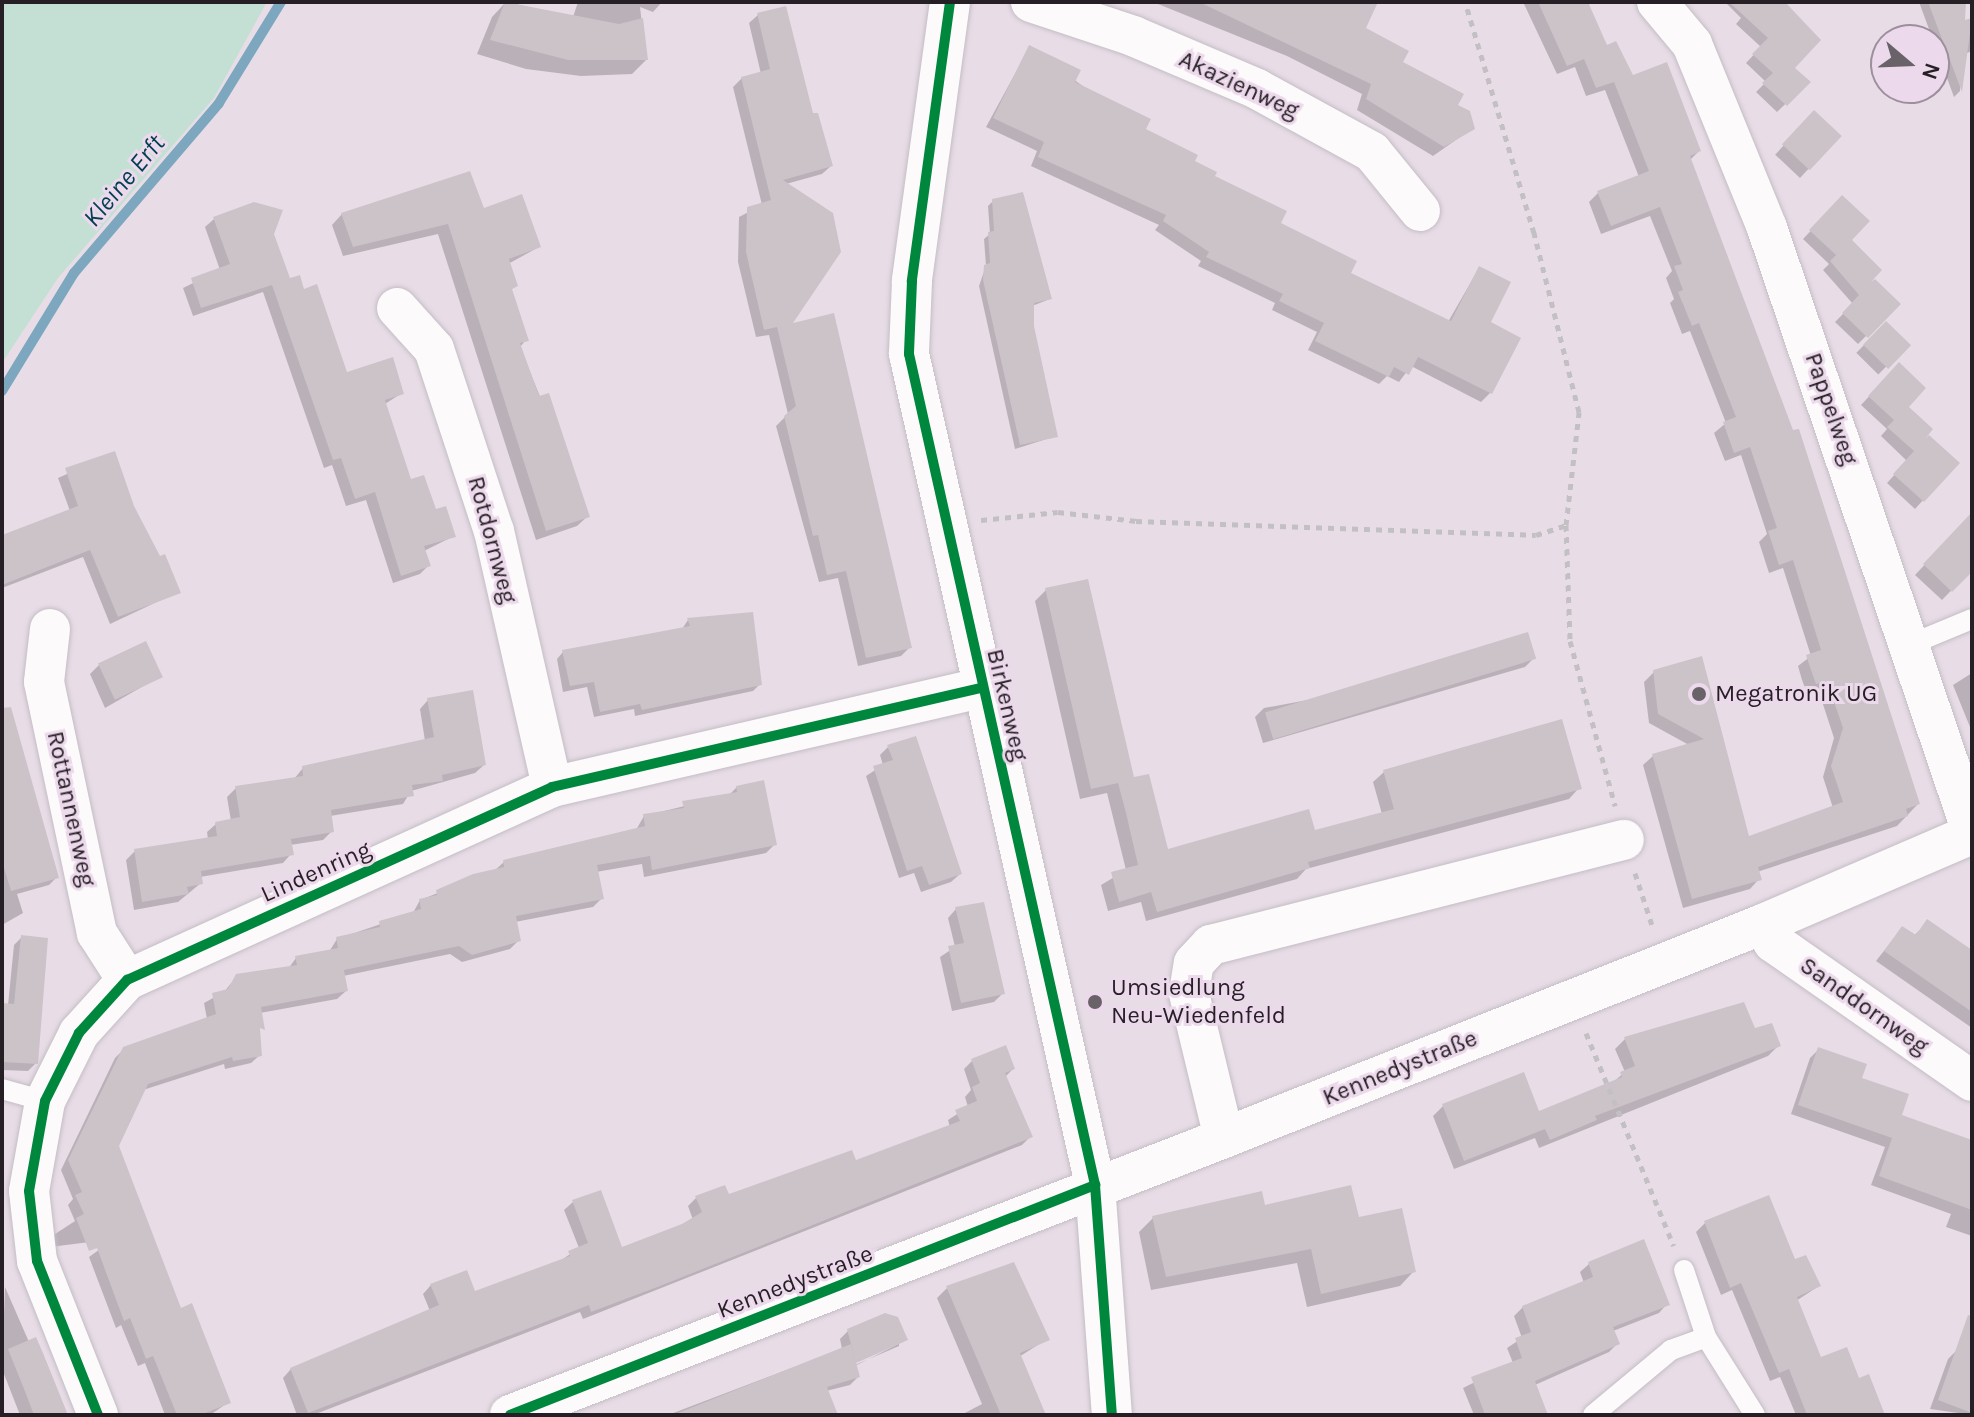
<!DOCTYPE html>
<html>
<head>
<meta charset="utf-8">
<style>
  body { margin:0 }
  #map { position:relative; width:1974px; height:1417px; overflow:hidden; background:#e8dde7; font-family:Karla,sans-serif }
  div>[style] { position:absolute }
  .green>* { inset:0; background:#c4e0d4 }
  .shadow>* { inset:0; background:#0003; transform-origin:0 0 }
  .stream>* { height:10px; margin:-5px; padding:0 5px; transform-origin:5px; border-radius:5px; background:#7ca7be }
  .building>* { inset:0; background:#ccc3c9; transform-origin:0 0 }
  .path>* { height:5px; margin-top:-2.5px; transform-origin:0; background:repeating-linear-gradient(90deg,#c3c0c3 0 6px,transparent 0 12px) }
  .roads { filter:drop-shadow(0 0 2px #c4bdc4) drop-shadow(0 0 2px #c4bdc4) }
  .service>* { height:20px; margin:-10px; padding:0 10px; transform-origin:10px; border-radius:10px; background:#fcfafb }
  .minor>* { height:40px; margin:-20px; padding:0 20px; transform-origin:20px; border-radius:20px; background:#fcfafb }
  .cycleway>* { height:10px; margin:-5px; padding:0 5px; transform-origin:5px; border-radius:5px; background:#00873e }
  .dots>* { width:22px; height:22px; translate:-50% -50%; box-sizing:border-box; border:4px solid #ecd9eb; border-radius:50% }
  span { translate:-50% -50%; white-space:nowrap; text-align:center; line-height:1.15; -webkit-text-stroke:6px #ecd9eb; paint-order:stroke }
  .street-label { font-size:24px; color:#261f25 }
  .poi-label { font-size:24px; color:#261f25 }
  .left { translate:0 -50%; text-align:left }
  .water-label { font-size:26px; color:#003e52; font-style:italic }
  .frame { position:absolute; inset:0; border:4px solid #261f25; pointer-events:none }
  .north { position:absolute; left:1870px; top:24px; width:80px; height:80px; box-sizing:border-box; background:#ecd9eb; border:2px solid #9d8f9c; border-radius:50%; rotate:109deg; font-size:22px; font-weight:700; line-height:32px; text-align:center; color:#261f25 }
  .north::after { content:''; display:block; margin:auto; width:28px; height:36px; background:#6a6269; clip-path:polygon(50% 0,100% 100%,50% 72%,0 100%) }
</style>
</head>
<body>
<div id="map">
  <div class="green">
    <i style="clip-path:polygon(2px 2px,267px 2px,214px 98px,58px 278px,2px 363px)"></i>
  </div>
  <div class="shadow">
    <i style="clip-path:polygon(506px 2px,573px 17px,578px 2px,662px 2px,653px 12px,640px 7px,646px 60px,632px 74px,581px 76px,526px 69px,477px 54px,492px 17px)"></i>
    <i style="clip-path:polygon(1153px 2px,1376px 2px,1363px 29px,1455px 106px,1473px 128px,1433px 156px,1357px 110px,1362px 94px,1287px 56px)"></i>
    <i style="clip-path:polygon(1523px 2px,1586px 2px,1606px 48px,1699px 151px,1690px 160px,1918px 804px,1897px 826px,1757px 872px,1759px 879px,1750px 889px,1683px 908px,1643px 765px,1653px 756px,1689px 745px,1649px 723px,1644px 682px,1654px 672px,1701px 658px,1748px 839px,1833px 808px,1823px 777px,1834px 738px,1818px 689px,1807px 693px,1802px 680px,1798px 666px,1811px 656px,1783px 568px,1769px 573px,1759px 542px,1767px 534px,1741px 455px,1725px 461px,1714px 433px,1726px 423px,1690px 331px,1682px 334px,1670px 303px,1674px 299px,1666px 278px,1672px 271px,1650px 216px,1601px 234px,1589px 202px,1598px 193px,1639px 177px,1605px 90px,1586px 96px,1575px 67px,1557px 74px)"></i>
    <i style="clip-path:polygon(1725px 2px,1782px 2px,1792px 69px,1808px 82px,1777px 112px,1756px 92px,1766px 82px,1746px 63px,1761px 47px,1736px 24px,1741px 18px)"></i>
    <i style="clip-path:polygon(1919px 2px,1964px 2px,1963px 23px,1972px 20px,1972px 51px,1962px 55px,1960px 91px,1954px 97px)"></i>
    <i style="clip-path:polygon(758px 15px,812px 116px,831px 166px,822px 174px,786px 184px,788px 326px,910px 647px,901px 656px,858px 666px,838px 578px,819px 582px,776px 426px,788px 414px,769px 335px,756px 337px,738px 262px,739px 217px,762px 205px,733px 87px,742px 78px,761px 74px,749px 23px)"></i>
    <i style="clip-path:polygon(1029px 48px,1348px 273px,1448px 322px,1479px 268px,1488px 323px,1518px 339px,1490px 393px,1481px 402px,1411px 366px,1399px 382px,1387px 376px,1379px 384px,1308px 350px,1317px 332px,1272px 310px,1275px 303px,1198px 266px,1201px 261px,1155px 230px,1159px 225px,1031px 166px,1037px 151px,986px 127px)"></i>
    <i style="left:1814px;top:113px;width:34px;height:57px;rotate:43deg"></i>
    <i style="clip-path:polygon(1842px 198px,1864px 288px,1898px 304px,1858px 344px,1835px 322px,1853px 304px,1823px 270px,1829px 264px,1803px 239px)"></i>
    <i style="clip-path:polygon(993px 201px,1050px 299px,1032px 306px,1032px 327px,1056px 436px,1015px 449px,979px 286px,986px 266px,984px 239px,990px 234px,988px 206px)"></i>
    <i style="clip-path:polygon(483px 211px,539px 247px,508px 264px,516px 285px,510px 291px,526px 340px,520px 347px,588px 516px,577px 526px,536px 540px,438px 234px,343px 256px,332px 225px,342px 214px)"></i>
    <i style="clip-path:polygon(214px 219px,272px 234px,289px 281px,303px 292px,346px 375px,402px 393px,385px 404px,410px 482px,454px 536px,424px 551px,428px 566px,420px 574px,393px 583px,366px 500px,346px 506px,332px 465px,324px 468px,263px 292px,193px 316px,183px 288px,220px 270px,205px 227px)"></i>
    <i style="left:1886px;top:323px;width:31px;height:42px;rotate:45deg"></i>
    <i style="clip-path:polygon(1891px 373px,1919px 444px,1957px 463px,1915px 509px,1887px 483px,1907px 461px,1881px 436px,1887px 429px,1861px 405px)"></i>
    <i style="clip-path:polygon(114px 453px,132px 507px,178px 592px,110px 624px,83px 557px,2px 588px,2px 542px,70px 511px,58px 478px)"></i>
    <i style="clip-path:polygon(1960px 527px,1972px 538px,1972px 569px,1942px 600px,1915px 575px)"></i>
    <i style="clip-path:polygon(1046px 590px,1167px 851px,1314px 833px,1382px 814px,1373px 782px,1384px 772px,1579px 788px,1569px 799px,1306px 869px,1297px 879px,1146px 921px,1141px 902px,1108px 911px,1101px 885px,1126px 870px,1107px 793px,1080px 799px,1035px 601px)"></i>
    <i style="clip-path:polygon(688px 620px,760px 684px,753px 691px,635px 716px,634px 709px,594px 717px,587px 687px,563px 692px,557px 659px,563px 652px,682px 629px)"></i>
    <i style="clip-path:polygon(1534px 658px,1525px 667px,1263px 743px,1255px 717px,1264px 708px)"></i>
    <i style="clip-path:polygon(99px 665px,161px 676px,105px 708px,90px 674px)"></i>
    <i style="clip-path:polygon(1972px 673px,1972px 732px,1953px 685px)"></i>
    <i style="clip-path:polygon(428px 700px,484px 765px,475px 773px,411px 791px,403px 804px,330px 816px,332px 831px,323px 840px,290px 845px,291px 854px,283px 863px,200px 877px,201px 883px,178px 902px,134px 910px,126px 860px,135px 851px,208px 839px,207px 832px,216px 824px,231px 821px,227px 797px,236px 788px,294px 779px,303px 768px,425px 741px,420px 709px)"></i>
    <i style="clip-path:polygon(2px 730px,57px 877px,49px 885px,17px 894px,23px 913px,2px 925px)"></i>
    <i style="clip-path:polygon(888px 747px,960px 874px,951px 882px,921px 892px,914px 873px,899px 878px,866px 776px,883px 765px,880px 755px)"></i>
    <i style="clip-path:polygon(737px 787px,775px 844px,766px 853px,644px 877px,642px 864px,596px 872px,602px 898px,593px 907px,515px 922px,519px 940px,510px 949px,462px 962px,450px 954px,343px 976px,346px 991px,337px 999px,260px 1013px,260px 1055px,251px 1063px,225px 1069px,224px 1064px,143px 1090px,117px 1146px,180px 1310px,229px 1402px,210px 1415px,165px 1415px,145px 1363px,138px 1366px,121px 1325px,116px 1328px,89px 1257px,114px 1239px,50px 1247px,49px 1238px,75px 1221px,68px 1205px,73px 1199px,61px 1170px,115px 1058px,124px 1049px,207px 1019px,204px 1003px,224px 992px,237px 976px,288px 969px,296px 958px,329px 952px,337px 939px,413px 913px,420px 900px,494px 871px,504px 862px,636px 830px,644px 816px,729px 795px)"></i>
    <i style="clip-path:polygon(956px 909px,1003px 993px,994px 1002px,952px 1011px,940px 957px,955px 947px,948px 918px)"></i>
    <i style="clip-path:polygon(1928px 921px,1972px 952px,1972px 1028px,1876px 961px,1902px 928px,1914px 936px)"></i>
    <i style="clip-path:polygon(22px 937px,36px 1063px,28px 1071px,2px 1070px,2px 1005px,8px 1005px,14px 945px)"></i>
    <i style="clip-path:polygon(1754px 1031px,1778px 1046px,1768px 1056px,1539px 1148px,1535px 1138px,1454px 1169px,1433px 1116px,1443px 1106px,1523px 1074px,1538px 1113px,1612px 1083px,1625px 1072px,1615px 1049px,1625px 1039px)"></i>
    <i style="clip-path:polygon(1819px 1049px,1899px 1116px,1972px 1142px,1972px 1236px,1946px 1227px,1951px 1214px,1871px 1185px,1885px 1147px,1791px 1114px,1810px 1058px)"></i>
    <i style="clip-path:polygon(972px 1061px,1013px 1069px,1005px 1077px,1030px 1137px,1022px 1145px,583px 1319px,580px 1312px,313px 1415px,297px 1415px,283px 1378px,291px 1369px,430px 1311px,423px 1294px,431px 1285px,474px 1294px,560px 1261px,579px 1248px,564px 1210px,573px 1202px,621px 1249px,693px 1220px,688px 1206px,696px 1198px,728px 1196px,855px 1163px,950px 1127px,948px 1120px,968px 1107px,965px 1097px,971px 1090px,964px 1069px)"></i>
    <i style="clip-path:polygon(1264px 1207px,1357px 1220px,1414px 1271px,1400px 1286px,1307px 1307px,1297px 1263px,1151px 1290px,1139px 1232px,1153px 1218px)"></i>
    <i style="clip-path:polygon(1705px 1223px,1794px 1262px,1819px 1286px,1796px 1301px,1820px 1359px,1858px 1380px,1883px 1415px,1796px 1415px,1780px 1377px,1770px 1381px,1732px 1290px,1721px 1295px,1696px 1232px)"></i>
    <i style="clip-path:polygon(1589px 1264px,1667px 1304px,1659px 1313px,1613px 1331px,1618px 1343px,1609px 1352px,1535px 1385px,1541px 1415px,1474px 1415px,1463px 1388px,1513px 1363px,1507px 1348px,1522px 1338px,1514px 1316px,1523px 1307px,1584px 1283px,1580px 1272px)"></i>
    <i style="clip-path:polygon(5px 1287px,29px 1342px,66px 1415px,20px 1415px,2px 1369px)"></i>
    <i style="clip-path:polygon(948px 1287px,1047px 1339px,1019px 1357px,1044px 1415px,961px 1415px,982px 1404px,937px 1298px)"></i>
    <i style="clip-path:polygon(evenodd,848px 1331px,906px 1340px,855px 1366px,858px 1377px,850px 1385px,826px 1391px,835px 1415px,668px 1415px,842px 1349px,840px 1339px,848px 1331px,899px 1342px,899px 1346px,848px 1368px,846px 1365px,899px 1342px)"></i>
    <i style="clip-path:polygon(1957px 1350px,1972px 1355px,1972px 1415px,1930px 1409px,1948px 1359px)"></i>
  </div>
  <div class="stream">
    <i style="left:2px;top:391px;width:138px;rotate:-58.6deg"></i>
    <i style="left:74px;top:273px;width:223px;rotate:-49.5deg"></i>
    <i style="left:219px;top:103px;width:119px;rotate:-58.5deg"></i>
  </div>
  <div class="building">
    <i style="clip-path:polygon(505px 2px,619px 24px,643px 18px,648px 60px,568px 60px,490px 40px)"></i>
    <i style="clip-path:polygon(1199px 2px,1378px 2px,1366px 28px,1409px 51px,1403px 62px,1464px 94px,1458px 105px,1470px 111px,1475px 129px,1444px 147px,1366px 99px,1371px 84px)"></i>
    <i style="clip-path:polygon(1538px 2px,1588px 2px,1607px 45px,1616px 41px,1633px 75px,1667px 62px,1701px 151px,1690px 156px,1793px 430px,1799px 429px,1920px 804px,1906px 809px,1908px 816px,1758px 867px,1762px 880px,1692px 899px,1652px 754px,1704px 739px,1658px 714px,1653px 670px,1702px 656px,1749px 836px,1843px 802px,1831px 766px,1843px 728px,1827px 681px,1816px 684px,1811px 670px,1806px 655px,1821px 650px,1793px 560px,1779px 565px,1768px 531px,1777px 528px,1750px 447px,1734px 453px,1723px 422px,1736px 417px,1699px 323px,1692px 326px,1678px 292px,1683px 290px,1674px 266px,1682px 264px,1660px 207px,1611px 226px,1597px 191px,1649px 171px,1614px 82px,1596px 88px,1584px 59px,1567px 66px)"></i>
    <i style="clip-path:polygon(1729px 2px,1785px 2px,1821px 40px,1795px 68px,1811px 82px,1787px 106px,1762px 83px,1773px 73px,1752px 54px,1768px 38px)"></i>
    <i style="clip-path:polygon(1928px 2px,1966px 2px,1965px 20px,1972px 18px,1962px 92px)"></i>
    <i style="clip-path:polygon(786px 6px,813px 113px,818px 113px,833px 166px,783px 180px,833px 213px,841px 252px,793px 323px,834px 313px,912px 648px,866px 658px,846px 571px,827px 575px,818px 535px,813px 536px,784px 416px,796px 406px,777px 327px,764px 330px,746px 252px,747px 207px,771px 200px,741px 77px,770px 69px,757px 13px)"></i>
    <i style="clip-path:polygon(1029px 45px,1081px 70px,1075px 82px,1151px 119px,1146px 129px,1198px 155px,1195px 161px,1217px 172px,1215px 176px,1287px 211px,1281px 223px,1357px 261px,1351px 273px,1451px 321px,1479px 266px,1511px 282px,1491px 322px,1521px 338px,1492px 394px,1418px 357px,1409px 375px,1394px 367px,1389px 377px,1315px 341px,1324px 323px,1279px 301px,1283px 294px,1206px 257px,1209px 252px,1163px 221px,1166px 215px,1038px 157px,1044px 142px,993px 118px)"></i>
    <i style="left:1814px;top:110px;width:38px;height:47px;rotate:43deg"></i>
    <i style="clip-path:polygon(470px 171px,484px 208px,522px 194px,541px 247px,509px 259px,518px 286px,512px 289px,529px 341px,520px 343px,539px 396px,549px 393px,590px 517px,546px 531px,448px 224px,353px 247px,341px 213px)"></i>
    <i style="clip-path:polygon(1023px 192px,1052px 299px,1034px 303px,1034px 326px,1058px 437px,1020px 445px,983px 280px,984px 265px,990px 263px,988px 232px,994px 231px,992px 199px)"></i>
    <i style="clip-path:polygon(1842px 195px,1870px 221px,1852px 240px,1882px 270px,1871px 282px,1875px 279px,1901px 304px,1868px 338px,1842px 313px,1859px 295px,1830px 261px,1836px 255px,1809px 230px)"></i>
    <i style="clip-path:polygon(254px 202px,283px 210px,274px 234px,290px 278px,300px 275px,304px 289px,317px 284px,347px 372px,393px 357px,404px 394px,385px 400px,411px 479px,424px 475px,436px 509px,446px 506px,456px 537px,424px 546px,431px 566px,401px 576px,375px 492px,355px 499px,341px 458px,333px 460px,272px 285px,201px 308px,191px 278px,230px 264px,213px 217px)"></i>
    <i style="left:1886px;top:321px;width:35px;height:33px;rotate:44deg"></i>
    <i style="clip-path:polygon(1899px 362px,1926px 388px,1909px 407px,1933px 429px,1925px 439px,1929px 435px,1960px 463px,1924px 502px,1893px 474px,1914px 451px,1887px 427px,1894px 420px,1868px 396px)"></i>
    <i style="clip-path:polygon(115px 451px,134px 506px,160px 556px,165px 554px,181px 593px,118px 617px,90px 550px,2px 585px,2px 535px,78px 506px,65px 468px)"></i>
    <i style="clip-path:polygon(1972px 512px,1972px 572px,1952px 592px,1923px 564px)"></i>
    <i style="clip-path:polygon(1088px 579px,1134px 777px,1149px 774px,1168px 849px,1309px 809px,1315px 830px,1394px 809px,1383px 770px,1562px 719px,1582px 789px,1308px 862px,1310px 868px,1157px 912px,1151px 892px,1119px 902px,1111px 872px,1138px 865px,1126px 813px,1118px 783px,1091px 789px,1045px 588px)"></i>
    <i style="clip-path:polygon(753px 612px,762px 685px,642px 710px,640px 704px,600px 712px,594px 682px,570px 686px,562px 650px,690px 626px,687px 618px)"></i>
    <i style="left:1528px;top:632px;width:28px;height:275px;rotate:73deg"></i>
    <i style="left:146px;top:641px;width:40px;height:53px;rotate:65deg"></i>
    <i style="clip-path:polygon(473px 690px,486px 765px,442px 775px,443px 781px,412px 785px,414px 796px,331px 810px,334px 832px,291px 839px,294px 855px,201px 871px,203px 884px,187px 887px,189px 894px,142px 902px,134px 849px,217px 836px,215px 822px,240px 817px,235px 786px,303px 776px,302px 766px,434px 737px,427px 698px)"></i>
    <i style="clip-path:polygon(11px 707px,59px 878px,11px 891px,2px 861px,2px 708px)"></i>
    <i style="clip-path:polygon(916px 736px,962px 874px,929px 885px,922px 866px,907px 871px,873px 766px,893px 760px,887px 745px)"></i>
    <i style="clip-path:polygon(764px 780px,777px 845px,652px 870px,650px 856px,597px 865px,604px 899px,516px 916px,521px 941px,472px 955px,459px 946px,344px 970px,348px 991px,261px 1007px,265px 1030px,260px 1028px,262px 1056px,233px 1061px,232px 1057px,148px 1084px,119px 1146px,181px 1308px,192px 1303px,231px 1403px,200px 1415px,177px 1415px,153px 1356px,146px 1359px,130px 1318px,124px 1321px,97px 1248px,89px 1251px,76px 1218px,84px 1214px,75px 1195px,82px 1192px,68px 1160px,123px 1047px,216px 1014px,212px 993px,228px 989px,236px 974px,297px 965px,295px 956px,338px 948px,336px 937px,380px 927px,379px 921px,421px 909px,419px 899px,437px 895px,436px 890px,473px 874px,504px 867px,503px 860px,645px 826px,643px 814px,684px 808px,682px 801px,737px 792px,736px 786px)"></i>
    <i style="clip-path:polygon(984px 902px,1005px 994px,961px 1003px,948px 946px,964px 943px,955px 907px)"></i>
    <i style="clip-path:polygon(1927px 919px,1972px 950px,1972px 1012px,1884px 951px,1902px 926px,1916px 935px)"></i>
    <i style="clip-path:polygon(21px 935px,48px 938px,38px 1064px,2px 1062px,2px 1003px,14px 1004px)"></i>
    <i style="clip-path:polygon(1744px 1002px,1755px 1028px,1772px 1023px,1781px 1046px,1595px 1116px,1597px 1120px,1550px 1140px,1545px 1129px,1464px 1161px,1442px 1104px,1524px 1072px,1539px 1111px,1622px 1077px,1620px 1072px,1635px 1066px,1624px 1037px)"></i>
    <i style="clip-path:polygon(1006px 1045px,1015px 1069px,1005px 1073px,1033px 1137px,660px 1286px,591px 1312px,589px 1305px,308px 1413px,290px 1368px,439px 1305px,430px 1284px,467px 1270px,475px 1291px,570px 1256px,568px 1251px,588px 1243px,572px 1200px,601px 1190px,622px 1247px,682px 1224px,702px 1212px,695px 1196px,725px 1185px,729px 1194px,852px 1150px,856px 1160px,960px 1121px,955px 1110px,977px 1101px,972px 1087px,980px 1083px,971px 1059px)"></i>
    <i style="clip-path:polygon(1818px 1047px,1867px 1064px,1862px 1078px,1909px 1094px,1902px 1115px,1972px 1140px,1972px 1210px,1879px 1176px,1892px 1138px,1798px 1105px)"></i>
    <i style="clip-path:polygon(1351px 1185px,1359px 1217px,1402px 1208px,1416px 1272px,1321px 1294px,1311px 1249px,1166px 1277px,1152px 1216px,1262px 1191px,1265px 1205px)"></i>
    <i style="clip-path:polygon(1769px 1195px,1795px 1259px,1806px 1255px,1821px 1286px,1797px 1297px,1821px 1357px,1847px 1347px,1859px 1378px,1869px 1374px,1885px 1415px,1807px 1415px,1789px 1369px,1779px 1373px,1741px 1283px,1730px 1288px,1704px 1221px)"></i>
    <i style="clip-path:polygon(1644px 1239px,1670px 1305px,1613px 1327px,1620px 1344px,1535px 1381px,1548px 1415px,1485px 1415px,1471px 1377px,1522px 1358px,1515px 1338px,1531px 1332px,1522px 1306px,1593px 1277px,1588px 1262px)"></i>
    <i style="clip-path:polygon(1014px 1262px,1050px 1340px,1020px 1353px,1046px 1415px,1001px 1415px,946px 1286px)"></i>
    <i style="clip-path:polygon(885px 1313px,898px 1317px,908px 1340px,856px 1363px,847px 1329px)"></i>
    <i style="clip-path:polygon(1968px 1315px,1972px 1316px,1972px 1413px,1938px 1400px)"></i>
    <i style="clip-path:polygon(36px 1337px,43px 1353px,68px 1415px,34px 1415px,26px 1394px,8px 1349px)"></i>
    <i style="clip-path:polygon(851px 1344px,860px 1377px,827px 1387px,838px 1415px,673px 1415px)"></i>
  </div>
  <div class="path">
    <i style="left:981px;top:520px;width:77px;rotate:-5.9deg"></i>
    <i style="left:1058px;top:512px;width:79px;rotate:6.6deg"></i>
    <i style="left:1136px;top:521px;width:400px;rotate:2deg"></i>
    <i style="left:1536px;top:535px;width:32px;rotate:-18deg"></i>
    <i style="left:1566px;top:525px;width:114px;rotate:-83.4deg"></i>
    <i style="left:1579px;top:412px;width:185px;rotate:-104.1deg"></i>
    <i style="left:1534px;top:233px;width:241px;rotate:-106.6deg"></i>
    <i style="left:1566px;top:525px;width:116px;rotate:88deg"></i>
    <i style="left:1570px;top:641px;width:171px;rotate:74.7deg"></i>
    <i style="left:1635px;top:873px;width:58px;rotate:71.9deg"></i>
    <i style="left:1586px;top:1033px;width:230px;rotate:67.6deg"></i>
  </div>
  <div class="roads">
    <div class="service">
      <i style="left:1907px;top:646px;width:70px;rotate:-22.6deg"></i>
      <i style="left:2px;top:1089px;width:45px;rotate:15.6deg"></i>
      <i style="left:1684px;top:1270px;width:71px;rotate:71.8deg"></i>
      <i style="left:1706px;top:1337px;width:92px;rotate:57.9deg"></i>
      <i style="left:1593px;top:1415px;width:102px;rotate:-39.8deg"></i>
      <i style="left:1671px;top:1350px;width:37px;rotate:-20deg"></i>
    </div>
    <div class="minor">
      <i style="left:950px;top:2px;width:282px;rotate:97.8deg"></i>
      <i style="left:912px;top:281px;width:73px;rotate:92.4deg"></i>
      <i style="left:909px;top:354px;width:852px;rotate:77.38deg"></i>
      <i style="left:1095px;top:1185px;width:231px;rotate:85.8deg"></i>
      <i style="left:1031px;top:2px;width:108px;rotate:18.4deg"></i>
      <i style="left:1133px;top:36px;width:135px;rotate:23.1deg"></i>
      <i style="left:1257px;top:89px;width:131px;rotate:28.7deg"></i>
      <i style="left:1372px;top:152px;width:76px;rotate:50.9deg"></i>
      <i style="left:1657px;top:2px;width:55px;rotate:50.2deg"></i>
      <i style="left:1692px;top:44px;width:199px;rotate:67.8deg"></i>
      <i style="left:1767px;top:228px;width:638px;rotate:71.25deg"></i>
      <i style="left:397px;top:308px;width:55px;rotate:47.9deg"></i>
      <i style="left:434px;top:349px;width:192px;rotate:71.8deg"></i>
      <i style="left:494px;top:531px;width:262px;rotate:77.2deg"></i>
      <i style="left:50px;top:629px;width:53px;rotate:96.5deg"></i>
      <i style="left:44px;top:682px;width:257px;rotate:78.1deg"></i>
      <i style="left:97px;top:933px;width:56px;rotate:57.4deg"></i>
      <i style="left:1763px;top:924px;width:21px;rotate:61deg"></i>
      <i style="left:1773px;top:942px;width:243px;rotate:34.9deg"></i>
      <i style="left:1224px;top:1138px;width:149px;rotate:-103.6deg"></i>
      <i style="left:1189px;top:993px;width:30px;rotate:-81deg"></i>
      <i style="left:1194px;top:963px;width:25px;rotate:-47deg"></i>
      <i style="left:1211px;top:945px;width:426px;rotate:-14.3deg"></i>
      <i style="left:98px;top:1415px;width:166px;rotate:-111.6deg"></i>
      <i style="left:37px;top:1261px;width:70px;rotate:-96.5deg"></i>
      <i style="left:29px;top:1191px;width:91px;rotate:-79.9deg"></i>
      <i style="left:45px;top:1101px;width:76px;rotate:-63.4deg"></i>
      <i style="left:79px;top:1033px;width:72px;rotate:-47.8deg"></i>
      <i style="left:127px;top:980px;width:467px;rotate:-24.4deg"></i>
      <i style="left:552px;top:787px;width:441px;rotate:-13deg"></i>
      <i style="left:510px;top:1415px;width:766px;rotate:-21.2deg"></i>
      <i style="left:1224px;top:1138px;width:580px;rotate:-21.65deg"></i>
      <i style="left:1763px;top:924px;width:228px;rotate:-23.3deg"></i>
    </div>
  </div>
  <div class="cycleway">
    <i style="left:950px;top:2px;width:282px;rotate:97.8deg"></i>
    <i style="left:912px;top:281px;width:73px;rotate:92.4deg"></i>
    <i style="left:909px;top:354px;width:852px;rotate:77.38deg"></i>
    <i style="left:1095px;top:1185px;width:231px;rotate:85.8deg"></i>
    <i style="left:98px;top:1415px;width:166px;rotate:-111.6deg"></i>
    <i style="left:37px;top:1261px;width:70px;rotate:-96.5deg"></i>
    <i style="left:29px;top:1191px;width:91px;rotate:-79.9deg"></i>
    <i style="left:45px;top:1101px;width:76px;rotate:-63.4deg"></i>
    <i style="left:79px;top:1033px;width:72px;rotate:-47.8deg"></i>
    <i style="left:127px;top:980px;width:467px;rotate:-24.4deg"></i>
    <i style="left:552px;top:787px;width:441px;rotate:-13deg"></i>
    <i style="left:510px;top:1415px;width:629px;rotate:-21.46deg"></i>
  </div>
  <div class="dots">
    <i style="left:1699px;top:694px;background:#6a6269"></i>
    <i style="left:1095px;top:1002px;background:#6a6269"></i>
  </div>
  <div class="street-label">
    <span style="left:1239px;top:85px;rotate:25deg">Akazienweg</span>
    <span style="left:1831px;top:409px;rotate:71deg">Pappelweg</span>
    <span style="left:492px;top:540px;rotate:75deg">Rotdornweg</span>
    <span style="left:1007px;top:705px;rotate:77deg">Birkenweg</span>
    <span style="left:71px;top:809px;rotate:78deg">Rottannenweg</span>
    <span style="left:316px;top:872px;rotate:-24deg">Lindenring</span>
    <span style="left:1864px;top:1006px;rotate:35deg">Sanddornweg</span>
    <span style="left:1400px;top:1068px;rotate:-22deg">Kennedystraße</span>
    <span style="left:795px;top:1282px;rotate:-21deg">Kennedystraße</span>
  </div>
  <div class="poi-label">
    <span class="left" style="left:1715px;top:694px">Megatronik UG</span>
    <span class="left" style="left:1111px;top:1002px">Umsiedlung<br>Neu-Wiedenfeld</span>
  </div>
  <div class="water-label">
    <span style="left:124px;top:181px;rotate:-50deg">Kleine Erft</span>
  </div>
  <div class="frame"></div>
  <div class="north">N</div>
</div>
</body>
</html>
